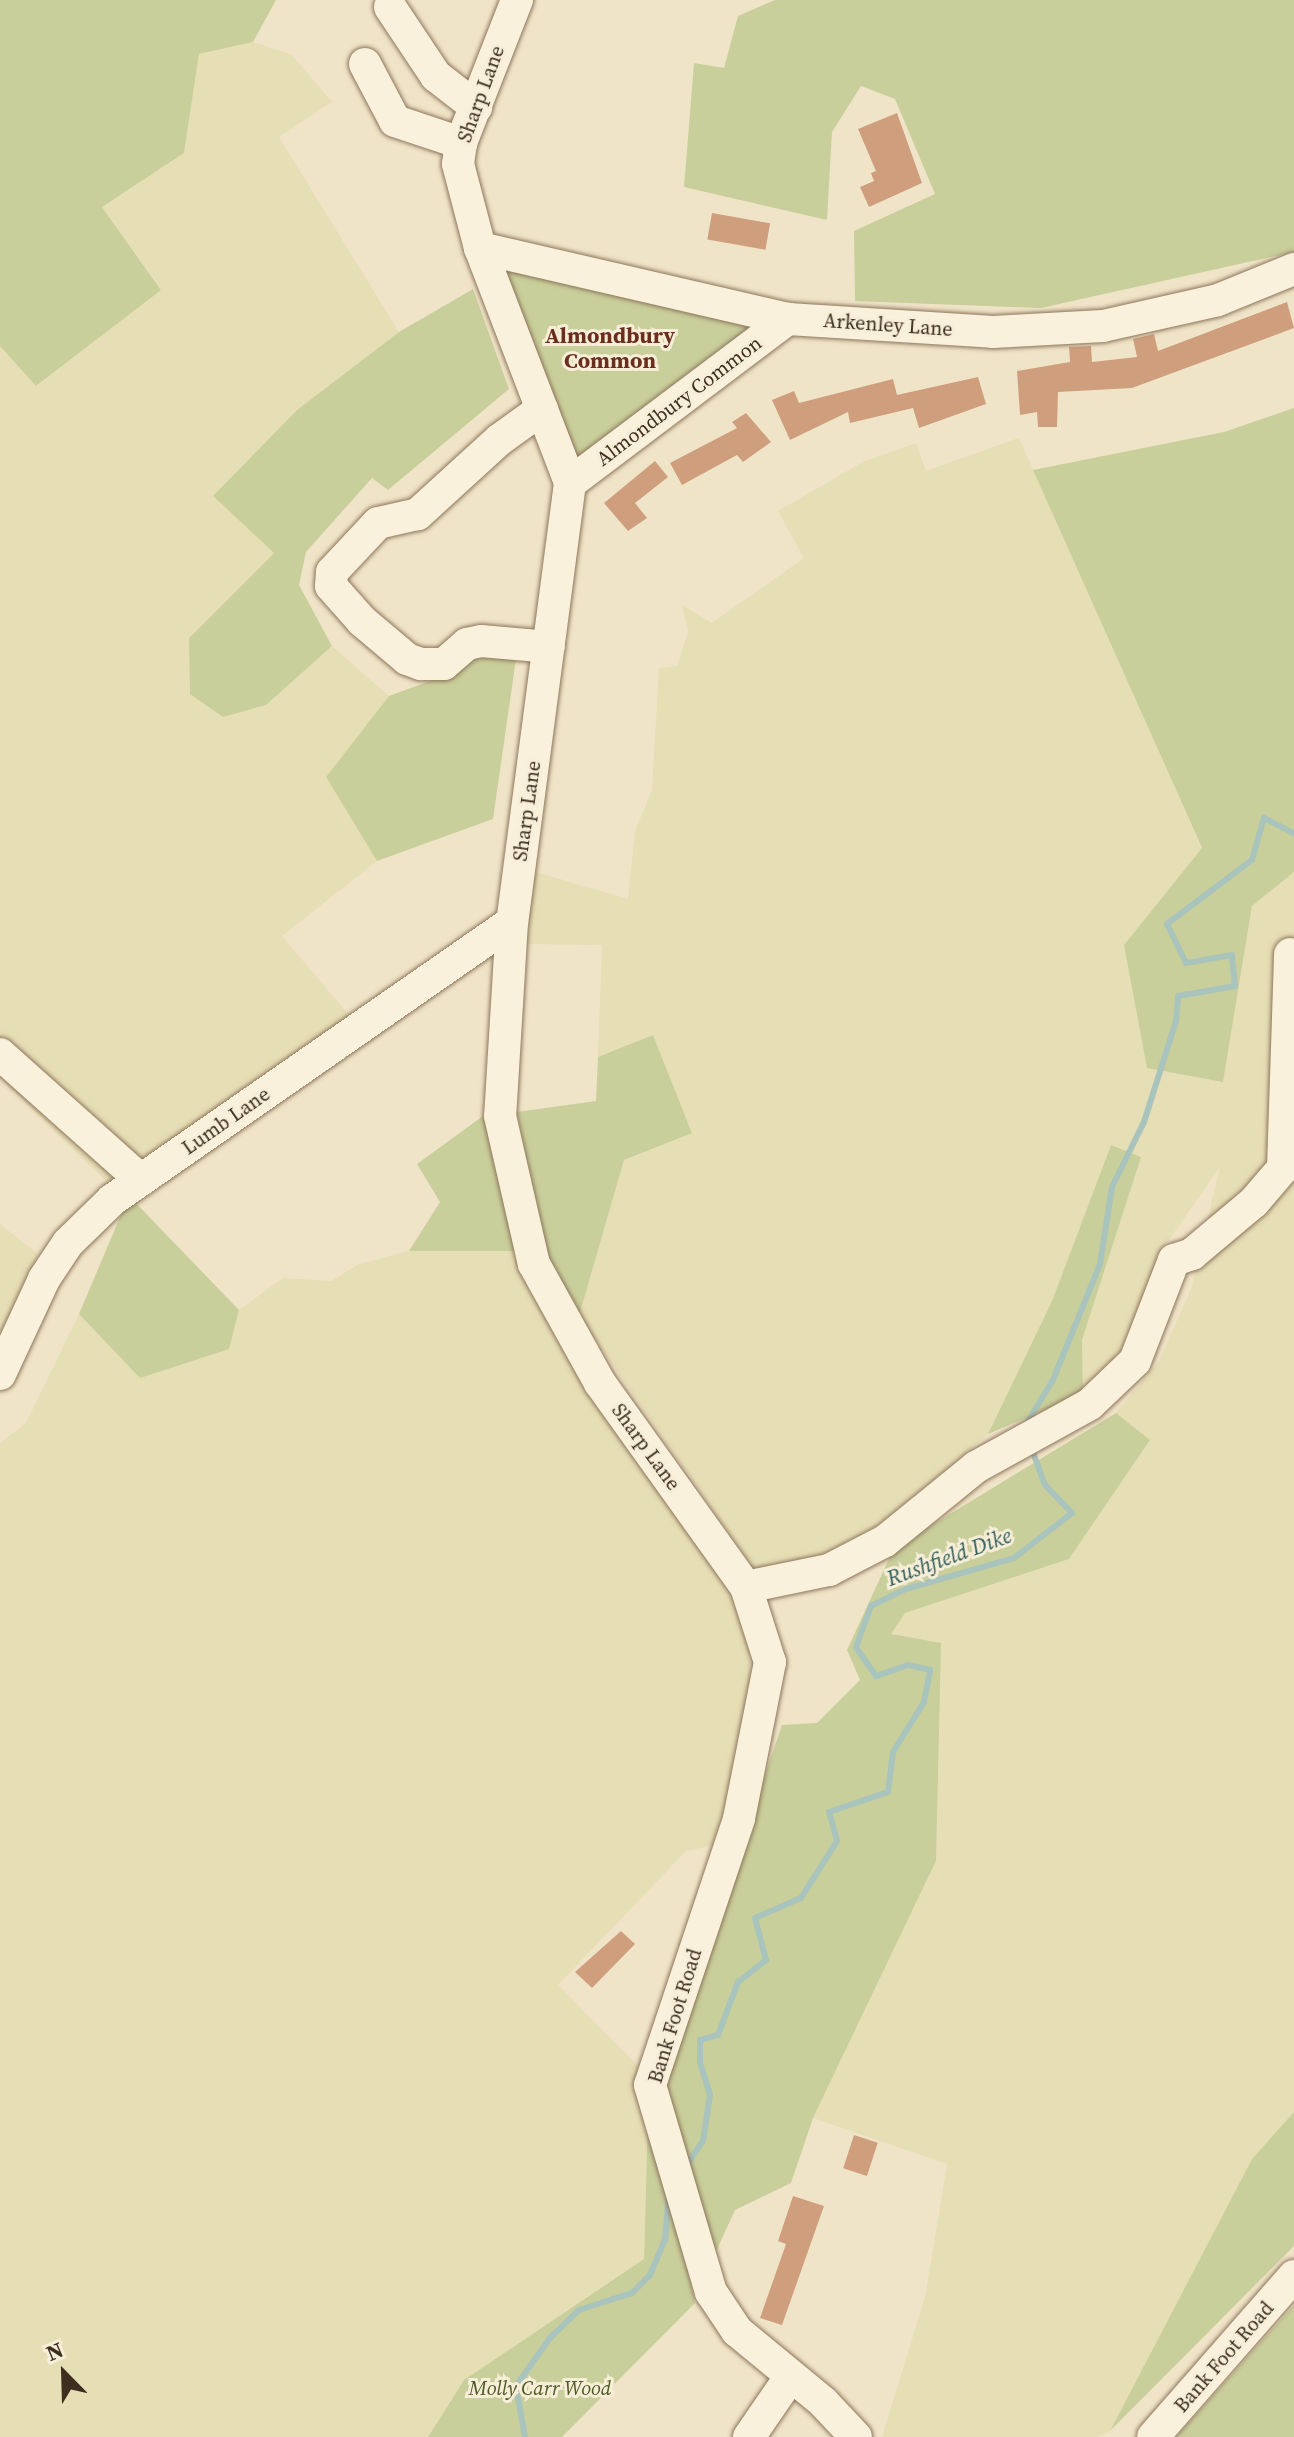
<!DOCTYPE html>
<html>
<head>
<meta charset="utf-8">
<style>
  body { margin:0 }
  #map { position:relative; width:1294px; height:2437px; overflow:hidden; background:#f0e4c8; font-family:"Source Serif 4",serif }
  div>[style] { position:absolute }
  .farmland>* { inset:0; background:#e6deb5 }
  .green>* { inset:0; background:#c9cf9b }
  .stream>* { height:6px; margin:-3px; padding:0 3px; transform-origin:3px; border-radius:3px; background:#a9c4bc }
  .building>* { inset:0; background:#cf9f7d; transform-origin:0 0 }
  .roads { filter:drop-shadow(0 0 2px #8d765c) drop-shadow(0 0 2px #8d765c) }
  .minor>* { height:32px; margin:-16px; padding:0 16px; transform-origin:16px; border-radius:16px; background:#faf1dc }
  span { translate:-50% -50%; white-space:nowrap; text-align:center; line-height:1.15; -webkit-text-stroke:6px #f7eed8; paint-order:stroke }
  .street-label { font-size:20px; color:#3d2e20 }
  .park-label { font-size:20px; color:#4d5a26; font-style:italic }
  .neighbourhood-label { font-size:22px; color:#6b2e1e; font-weight:700 }
  .water-label { font-size:22px; color:#2f5d5a; font-style:italic }
  .north { position:absolute; left:24px; top:2333px; width:80px; height:80px; -webkit-text-stroke:6px #f7eed8; paint-order:stroke; rotate:337deg; font-size:22px; font-weight:700; line-height:32px; text-align:center; color:#3d2e20 }
  .north::after { content:''; display:block; margin:auto; width:28px; height:36px; background:#3d2e20; clip-path:polygon(50% 0,100% 100%,50% 72%,0 100%) }
</style>
</head>
<body>
<div id="map">
  <div class="farmland">
    <i style="clip-path:polygon(253px 42px,292px 55px,332px 102px,279px 137px,399px 332px,297px 410px,213px 496px,274px 553px,189px 638px,266px 705px,332px 646px,389px 696px,326px 777px,377px 861px,282px 936px,349px 1015px,110px 1185px,0 1078px,0 346px,37px 386px,161px 289px,102px 207px,184px 153px,199px 54px)"></i>
    <i style="clip-path:polygon(1019px 438px,1202px 849px,1124px 945px,1223px 1082px,1252px 906px,1294px 872px,1294px 2112px,1252px 2159px,1110px 2431px,1097px 2437px,882px 2437px,925px 2297px,947px 2164px,813px 2118px,936px 1861px,935px 1775px,890px 1635px,905px 1613px,1069px 1559px,1150px 1440px,1116px 1413px,1159px 1361px,1191px 1289px,1220px 1167px,1164px 1247px,1127px 1348px,1083px 1394px,1082px 1340px,1140px 1157px,1111px 1145px,1052px 1301px,988px 1434px,883px 1523px,824px 1554px,754px 1569px,579px 1316px,624px 1160px,692px 1132px,653px 1036px,598px 1057px,602px 945px,521px 944px,529px 870px,628px 899px,635px 831px,652px 790px,659px 668px,677px 666px,688px 632px,682px 605px,712px 623px,804px 558px,778px 511px,863px 462px,916px 443px,926px 471px)"></i>
    <i style="clip-path:polygon(0 1224px,38px 1254px,0 1347px)"></i>
    <i style="clip-path:polygon(409px 1251px,526px 1251px,746px 1614px,751px 1679px,721px 1844px,686px 1851px,558px 1985px,649px 2077px,644px 2259px,464px 2380px,428px 2437px,0 2437px,0 1443px,26px 1423px,79px 1314px,140px 1377px,229px 1349px,239px 1310px,283px 1278px,331px 1281px,359px 1264px)"></i>
  </div>
  <div class="green">
    <i style="clip-path:polygon(0 0,276px 0,253px 42px,199px 54px,184px 153px,102px 207px,161px 290px,36px 386px,0 346px)"></i>
    <i style="clip-path:polygon(775px 0,1294px 0,1294px 252px,1041px 308px,855px 301px,854px 231px,935px 194px,895px 99px,861px 86px,832px 132px,827px 220px,684px 187px,694px 63px,724px 68px,738px 16px)"></i>
    <i style="clip-path:polygon(481px 245px,788px 318px,571px 480px)"></i>
    <i style="clip-path:polygon(473px 289px,509px 389px,388px 490px,372px 478px,306px 552px,299px 585px,332px 646px,266px 705px,223px 717px,190px 694px,189px 638px,274px 553px,213px 496px,297px 410px,399px 332px)"></i>
    <i style="clip-path:polygon(1294px 408px,1294px 872px,1252px 906px,1223px 1082px,1147px 1068px,1124px 945px,1202px 848px,1033px 470px,1224px 432px)"></i>
    <i style="clip-path:polygon(493px 647px,516px 659px,493px 819px,377px 861px,326px 777px,389px 696px,446px 675px)"></i>
    <i style="clip-path:polygon(653px 1035px,692px 1133px,624px 1160px,579px 1316px,545px 1252px,517px 1112px,596px 1101px,598px 1057px)"></i>
    <i style="clip-path:polygon(483px 1116px,526px 1251px,409px 1251px,440px 1202px,417px 1164px)"></i>
    <i style="clip-path:polygon(1111px 1145px,1141px 1157px,1082px 1340px,1083px 1394px,988px 1434px,1052px 1301px)"></i>
    <i style="clip-path:polygon(129px 1196px,239px 1310px,229px 1349px,140px 1378px,79px 1314px)"></i>
    <i style="clip-path:polygon(1116px 1413px,1150px 1440px,1069px 1559px,905px 1613px,891px 1634px,941px 1643px,936px 1861px,813px 2118px,791px 2183px,735px 2210px,714px 2256px,659px 2087px,782px 1725px,817px 1723px,860px 1680px,847px 1650px,894px 1548px)"></i>
    <i style="clip-path:polygon(649px 2077px,695px 2303px,562px 2437px,428px 2437px,464px 2380px,644px 2259px)"></i>
    <i style="clip-path:polygon(1294px 2112px,1294px 2246px,1110px 2431px,1252px 2159px)"></i>
    <i style="clip-path:polygon(1294px 2305px,1294px 2437px,1176px 2437px)"></i>
  </div>
  <div class="stream">
    <i style="left:1025px;top:1426px;width:54px;rotate:-58.7deg"></i>
    <i style="left:1053px;top:1380px;width:125px;rotate:-67.9deg"></i>
    <i style="left:1100px;top:1264px;width:78px;rotate:-81.1deg"></i>
    <i style="left:1112px;top:1187px;width:72px;rotate:-63.8deg"></i>
    <i style="left:1144px;top:1122px;width:106px;rotate:-72.4deg"></i>
    <i style="left:1176px;top:1021px;width:25px;rotate:-85deg"></i>
    <i style="left:1178px;top:996px;width:58px;rotate:-10deg"></i>
    <i style="left:1235px;top:986px;width:31px;rotate:-96deg"></i>
    <i style="left:1232px;top:955px;width:47px;rotate:170.1deg"></i>
    <i style="left:1186px;top:963px;width:43px;rotate:-116deg"></i>
    <i style="left:1167px;top:924px;width:106px;rotate:-37deg"></i>
    <i style="left:1252px;top:860px;width:44px;rotate:-74.1deg"></i>
    <i style="left:1264px;top:818px;width:34px;rotate:27deg"></i>
    <i style="left:686px;top:2166px;width:30px;rotate:-56deg"></i>
    <i style="left:703px;top:2141px;width:47px;rotate:-81.3deg"></i>
    <i style="left:710px;top:2095px;width:34px;rotate:-107deg"></i>
    <i style="left:700px;top:2062px;width:22px;rotate:-90deg"></i>
    <i style="left:700px;top:2040px;width:19px;rotate:-16deg"></i>
    <i style="left:718px;top:2035px;width:57px;rotate:-69.3deg"></i>
    <i style="left:738px;top:1982px;width:36px;rotate:-38deg"></i>
    <i style="left:766px;top:1960px;width:43px;rotate:-104.7deg"></i>
    <i style="left:755px;top:1918px;width:50px;rotate:-23.5deg"></i>
    <i style="left:801px;top:1898px;width:67px;rotate:-57.7deg"></i>
    <i style="left:837px;top:1841px;width:30px;rotate:-105deg"></i>
    <i style="left:829px;top:1812px;width:62px;rotate:-18.7deg"></i>
    <i style="left:888px;top:1792px;width:40px;rotate:-82.9deg"></i>
    <i style="left:893px;top:1752px;width:59px;rotate:-58.2deg"></i>
    <i style="left:924px;top:1702px;width:33px;rotate:-79deg"></i>
    <i style="left:930px;top:1670px;width:23px;rotate:-167deg"></i>
    <i style="left:908px;top:1665px;width:34px;rotate:161deg"></i>
    <i style="left:876px;top:1676px;width:35px;rotate:-125deg"></i>
    <i style="left:856px;top:1647px;width:44px;rotate:-69.9deg"></i>
    <i style="left:871px;top:1606px;width:39px;rotate:-26deg"></i>
    <i style="left:906px;top:1589px;width:112px;rotate:-16deg"></i>
    <i style="left:1014px;top:1558px;width:73px;rotate:-37.8deg"></i>
    <i style="left:1072px;top:1513px;width:39px;rotate:-134deg"></i>
    <i style="left:1045px;top:1485px;width:40px;rotate:-110.2deg"></i>
    <i style="left:525px;top:2437px;width:52px;rotate:-100deg"></i>
    <i style="left:516px;top:2386px;width:59px;rotate:-54.7deg"></i>
    <i style="left:550px;top:2338px;width:40px;rotate:-44deg"></i>
    <i style="left:579px;top:2310px;width:56px;rotate:-17.8deg"></i>
    <i style="left:632px;top:2293px;width:25px;rotate:-45deg"></i>
    <i style="left:650px;top:2275px;width:38px;rotate:-67deg"></i>
    <i style="left:665px;top:2240px;width:48px;rotate:-85.2deg"></i>
  </div>
  <div class="building">
    <i style="clip-path:polygon(897px 113px,922px 183px,869px 207px,860px 187px,874px 181px,871px 173px,876px 171px,858px 129px)"></i>
    <i style="left:712px;top:213px;width:59px;height:27px;rotate:10deg"></i>
    <i style="clip-path:polygon(1287px 302px,1294px 328px,1132px 388px,1058px 392px,1057px 427px,1038px 427px,1037px 412px,1020px 415px,1017px 371px,1070px 362px,1069px 347px,1091px 346px,1092px 362px,1137px 357px,1133px 339px,1154px 334px,1158px 351px)"></i>
    <i style="clip-path:polygon(978px 377px,986px 404px,919px 428px,913px 408px,850px 423px,848px 412px,790px 440px,772px 400px,794px 391px,799px 403px,893px 379px,897px 395px)"></i>
    <i style="clip-path:polygon(746px 413px,771px 442px,743px 462px,737px 455px,682px 485px,670px 463px,737px 428px,732px 422px)"></i>
    <i style="clip-path:polygon(655px 461px,668px 477px,635px 503px,647px 518px,628px 531px,604px 503px)"></i>
    <i style="clip-path:polygon(621px 1931px,635px 1944px,592px 1988px,575px 1972px)"></i>
    <i style="left:854px;top:2135px;width:25px;height:35px;rotate:18deg"></i>
    <i style="clip-path:polygon(793px 2196px,824px 2206px,782px 2325px,760px 2318px,786px 2244px,778px 2241px)"></i>
  </div>
  <div class="roads">
    <div class="minor">
      <i style="left:517px;top:0;width:154px;rotate:111.4deg"></i>
      <i style="left:461px;top:143px;width:21px;rotate:98deg"></i>
      <i style="left:458px;top:164px;width:87px;rotate:75.3deg"></i>
      <i style="left:480px;top:248px;width:252px;rotate:69deg"></i>
      <i style="left:570px;top:483px;width:443px;rotate:97.5deg"></i>
      <i style="left:512px;top:922px;width:194px;rotate:93.5deg"></i>
      <i style="left:500px;top:1116px;width:152px;rotate:77.1deg"></i>
      <i style="left:534px;top:1264px;width:136px;rotate:61deg"></i>
      <i style="left:600px;top:1383px;width:251px;rotate:54.4deg"></i>
      <i style="left:746px;top:1587px;width:79px;rotate:72.3deg"></i>
      <i style="left:770px;top:1662px;width:160px;rotate:101.2deg"></i>
      <i style="left:739px;top:1819px;width:280px;rotate:108.5deg"></i>
      <i style="left:650px;top:2085px;width:216px;rotate:73.6deg"></i>
      <i style="left:711px;top:2292px;width:47px;rotate:56.3deg"></i>
      <i style="left:737px;top:2331px;width:112px;rotate:39.5deg"></i>
      <i style="left:823px;top:2402px;width:48px;rotate:46.7deg"></i>
      <i style="left:390px;top:7px;width:83px;rotate:56.3deg"></i>
      <i style="left:436px;top:76px;width:51px;rotate:37.8deg"></i>
      <i style="left:365px;top:64px;width:64px;rotate:62.2deg"></i>
      <i style="left:395px;top:121px;width:70px;rotate:18.4deg"></i>
      <i style="left:480px;top:248px;width:316px;rotate:13deg"></i>
      <i style="left:788px;top:319px;width:205px;rotate:3.6deg"></i>
      <i style="left:993px;top:332px;width:110px;rotate:-3.1deg"></i>
      <i style="left:1103px;top:326px;width:118px;rotate:-12.7deg"></i>
      <i style="left:1218px;top:300px;width:82px;rotate:-22.2deg"></i>
      <i style="left:542px;top:409px;width:53px;rotate:144.2deg"></i>
      <i style="left:499px;top:440px;width:110px;rotate:137.6deg"></i>
      <i style="left:418px;top:514px;width:41px;rotate:167.3deg"></i>
      <i style="left:378px;top:523px;width:67px;rotate:133.2deg"></i>
      <i style="left:332px;top:572px;width:14px;rotate:94deg"></i>
      <i style="left:331px;top:586px;width:47px;rotate:48.5deg"></i>
      <i style="left:362px;top:621px;width:59px;rotate:40.2deg"></i>
      <i style="left:407px;top:659px;width:15px;rotate:20deg"></i>
      <i style="left:421px;top:664px;width:23px"></i>
      <i style="left:444px;top:664px;width:30px;rotate:-41deg"></i>
      <i style="left:467px;top:644px;width:14px;rotate:-12deg"></i>
      <i style="left:481px;top:641px;width:68px;rotate:5deg"></i>
      <i style="left:570px;top:483px;width:273px;rotate:-37deg"></i>
      <i style="left:0;top:1054px;width:189px;rotate:41.8deg"></i>
      <i style="left:0;top:1374px;width:105px;rotate:-65.1deg"></i>
      <i style="left:44px;top:1279px;width:43px;rotate:-56.3deg"></i>
      <i style="left:68px;top:1243px;width:62px;rotate:-44.3deg"></i>
      <i style="left:112px;top:1200px;width:487px;rotate:-34.8deg"></i>
      <i style="left:746px;top:1587px;width:85px;rotate:-11.6deg"></i>
      <i style="left:829px;top:1570px;width:63px;rotate:-27.4deg"></i>
      <i style="left:885px;top:1541px;width:117px;rotate:-39.1deg"></i>
      <i style="left:976px;top:1467px;width:130px;rotate:-28.9deg"></i>
      <i style="left:1090px;top:1404px;width:62px;rotate:-43.7deg"></i>
      <i style="left:1135px;top:1361px;width:108px;rotate:-68.9deg"></i>
      <i style="left:1174px;top:1260px;width:19px;rotate:-18deg"></i>
      <i style="left:1192px;top:1254px;width:81px;rotate:-40deg"></i>
      <i style="left:1254px;top:1202px;width:45px;rotate:-49.5deg"></i>
      <i style="left:1283px;top:1168px;width:214px;rotate:-88.1deg"></i>
      <i style="left:749px;top:2437px;width:74px;rotate:-55.5deg"></i>
      <i style="left:1153px;top:2437px;width:214px;rotate:-48.8deg"></i>
    </div>
  </div>
  <div class="street-label">
    <span style="left:481px;top:94px;rotate:-70deg">Sharp Lane</span>
    <span style="left:888px;top:325px;rotate:4deg">Arkenley Lane</span>
    <span style="left:679px;top:401px;rotate:-37deg">Almondbury Common</span>
    <span style="left:527px;top:811px;rotate:-82deg">Sharp Lane</span>
    <span style="left:226px;top:1121px;rotate:-35deg">Lumb Lane</span>
    <span style="left:646px;top:1447px;rotate:54deg">Sharp Lane</span>
    <span style="left:675px;top:2016px;rotate:-73deg">Bank Foot Road</span>
    <span style="left:1224px;top:2357px;rotate:-49deg">Bank Foot Road</span>
  </div>
  <div class="park-label">
    <span style="left:540px;top:2388px">Molly Carr Wood</span>
  </div>
  <div class="neighbourhood-label">
    <span style="left:610px;top:348px">Almondbury<br>Common</span>
  </div>
  <div class="water-label">
    <span style="left:949px;top:1557px;rotate:-20deg">Rushfield Dike</span>
  </div>
  <div class="north">N</div>
</div>
</body>
</html>
